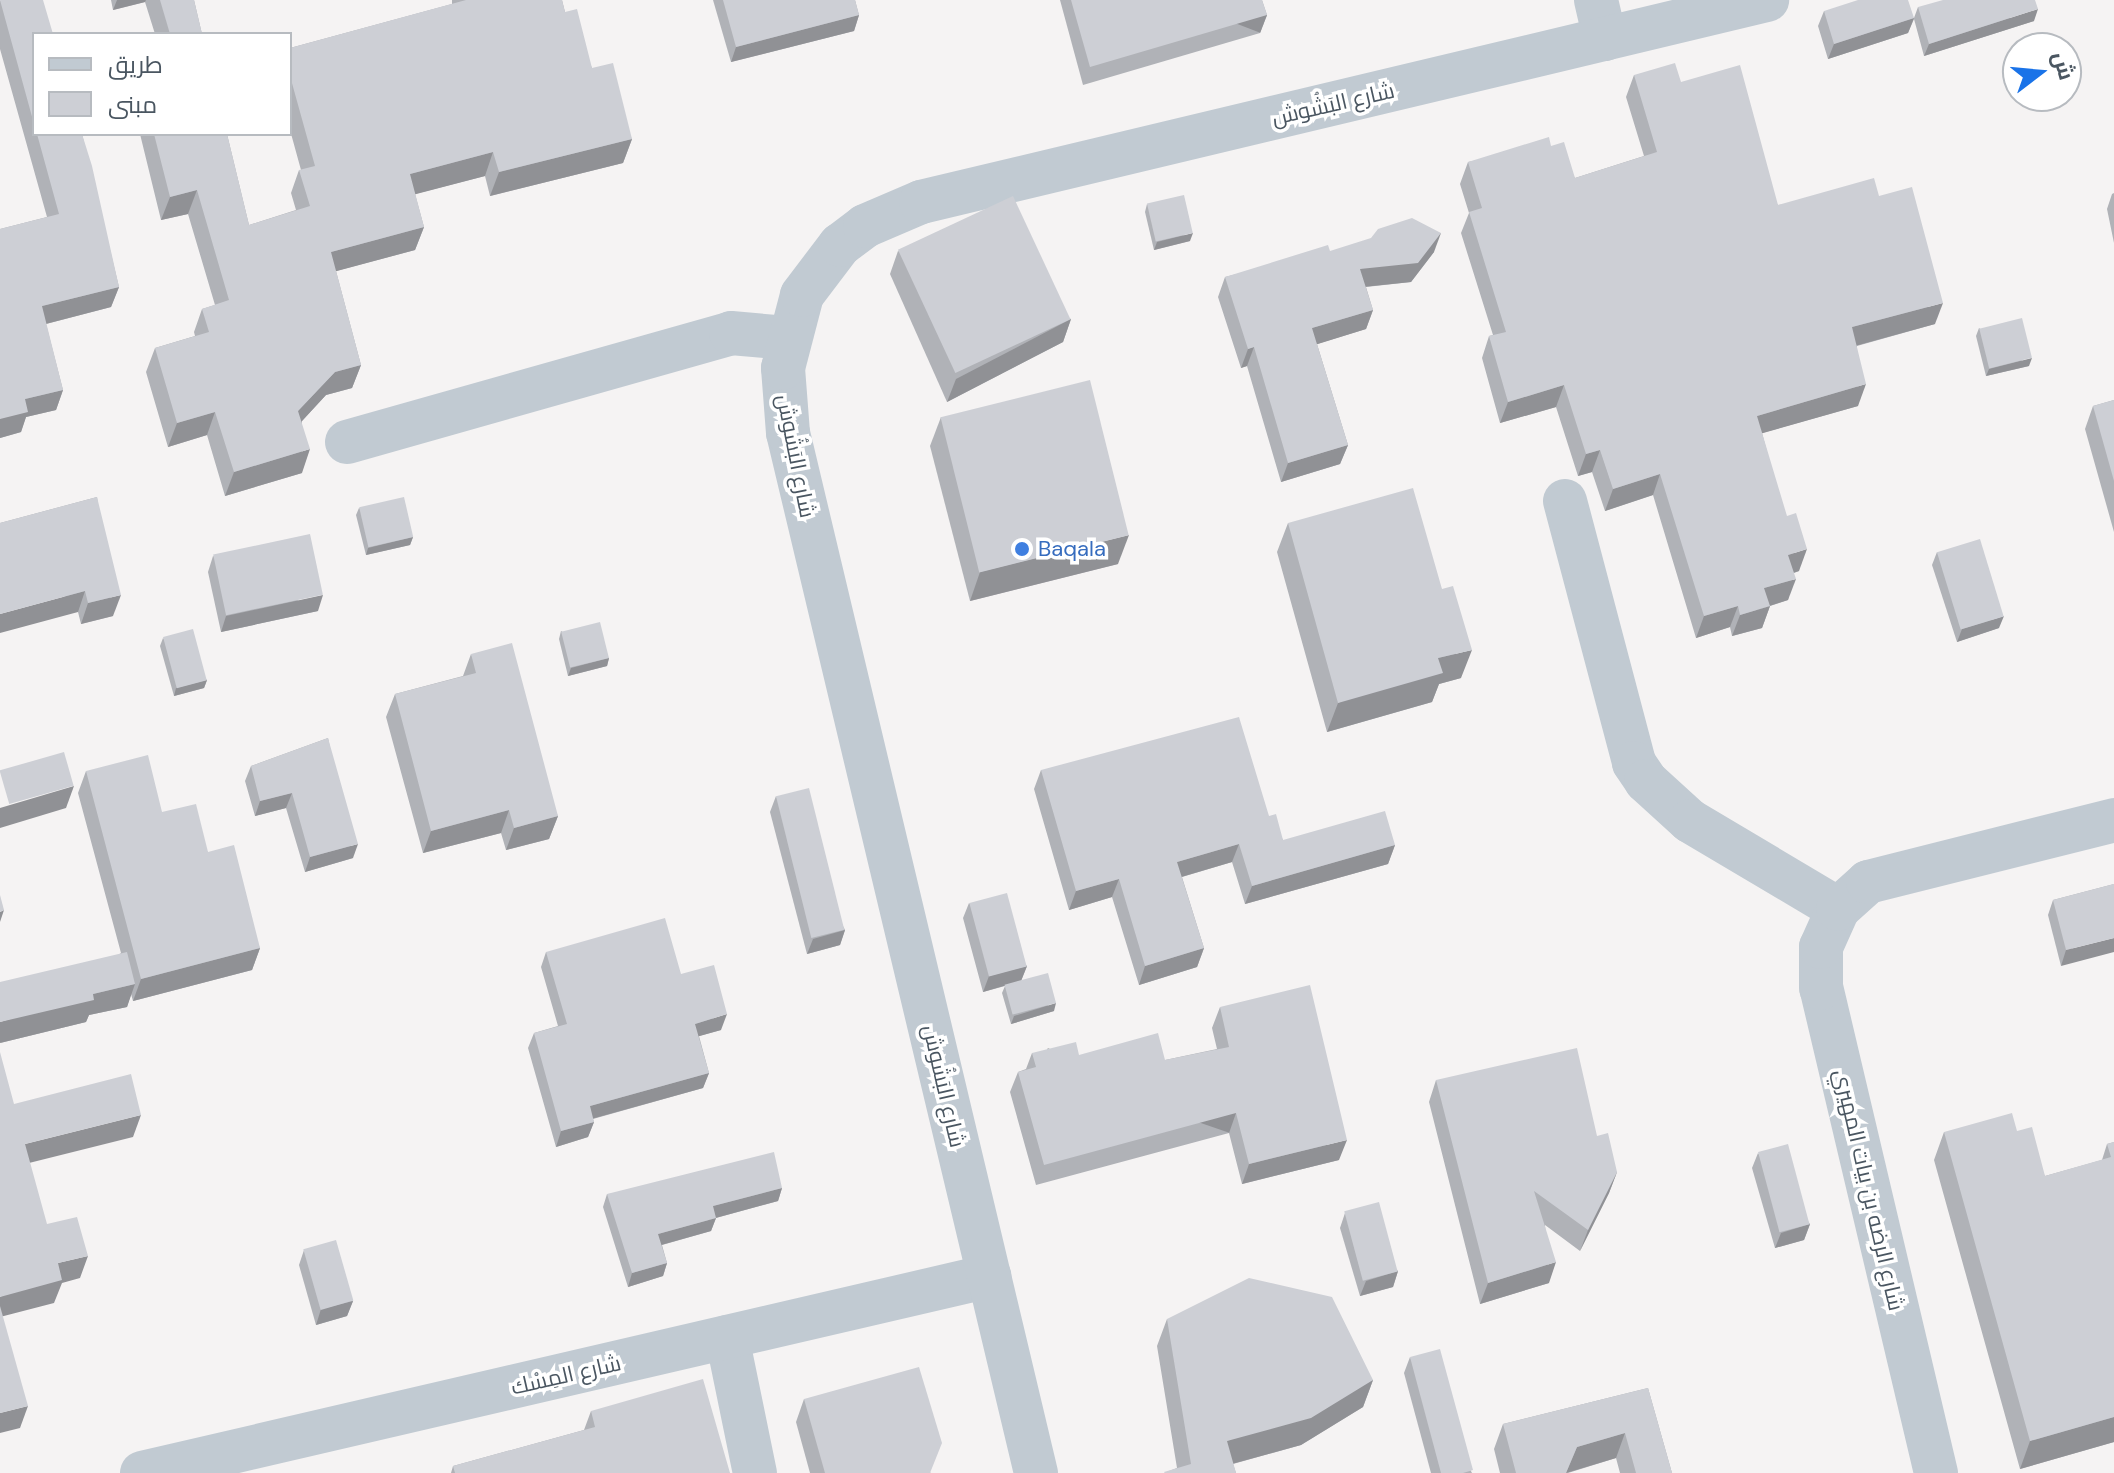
<!DOCTYPE html>
<html>
<head>
<meta charset="utf-8">
<style>
  body { margin:0 }
  #map { position:relative; width:2114px; height:1473px; overflow:hidden; background:#f5f3f3; font-family:"DM Sans",Cairo,sans-serif }
  div>[style] { position:absolute }
  .minor>* { height:44px; margin:-22px; padding:0 22px; transform-origin:22px; border-radius:22px; background:#c1cad2 }
  .wall>* { inset:0; background:#b0b2b7 }
  .shaded-wall>* { inset:0; background:#909195; transform-origin:0 0 }
  .building>* { inset:0; background:#cdcfd5; transform-origin:0 0 }
  .dots>* { width:22px; height:22px; translate:-50% -50%; box-sizing:border-box; border:4px solid #fff; border-radius:50% }
  span { translate:-50% -50%; white-space:nowrap; text-align:center; line-height:1.15; -webkit-text-stroke:7px #fff; paint-order:stroke }
  .street-label { font-size:22px; color:#4a5661 }
  .shop-label { font-size:22px; color:#366cbe }
  .left { translate:0 -50%; text-align:left }
  .legend { position:absolute; left:32px; top:32px; width:260px; height:104px; box-sizing:border-box; background:#fff; border:2px solid #b7bbc0; margin:0; padding:10px 14px; list-style:none; font-size:24px; color:#4a5661 }
  .legend li { display:flex; align-items:center; gap:16px; height:40px }
  .legend b { width:40px; border:2px solid #b7bbc0 }
  .north { position:absolute; left:2002px; top:32px; width:80px; height:80px; box-sizing:border-box; background:#fff; border:2px solid #b7bbc0; border-radius:50%; rotate:74deg; font-size:22px; font-weight:700; line-height:32px; text-align:center; color:#4a5661 }
  .north::after { content:''; display:block; margin:auto; width:28px; height:36px; background:#1a73e8; clip-path:polygon(50% 0,100% 100%,50% 72%,0 100%) }
</style>
</head>
<body>
<div id="map">
  <div class="minor">
    <i style="left:1596px;top:0;width:40px;rotate:77deg"></i>
    <i style="left:347px;top:442px;width:399px;rotate:-15.8deg"></i>
    <i style="left:731px;top:333px;width:57px;rotate:5deg"></i>
    <i style="left:1565px;top:501px;width:271px;rotate:75.2deg"></i>
    <i style="left:1634px;top:763px;width:22px;rotate:56deg"></i>
    <i style="left:1646px;top:781px;width:59px;rotate:42.3deg"></i>
    <i style="left:1690px;top:821px;width:172px;rotate:30.7deg"></i>
    <i style="left:727px;top:1337px;width:139px;rotate:78.4deg"></i>
    <i style="left:142px;top:1473px;width:870px;rotate:-13.09deg"></i>
    <i style="left:1036px;top:1473px;width:1069px;rotate:-103.41deg"></i>
    <i style="left:788px;top:433px;width:65px;rotate:-94.4deg"></i>
    <i style="left:783px;top:368px;width:75px;rotate:-75.4deg"></i>
    <i style="left:802px;top:295px;width:63px;rotate:-52.8deg"></i>
    <i style="left:840px;top:245px;width:31px;rotate:-37deg"></i>
    <i style="left:865px;top:226px;width:61px;rotate:-23.2deg"></i>
    <i style="left:921px;top:202px;width:870px;rotate:-13.43deg"></i>
    <i style="left:1936px;top:1473px;width:498px;rotate:-103.3deg"></i>
    <i style="left:1821px;top:988px;width:41px;rotate:-90deg"></i>
    <i style="left:1821px;top:947px;width:42px;rotate:-65.9deg"></i>
    <i style="left:1838px;top:909px;width:40px;rotate:-42deg"></i>
    <i style="left:1868px;top:882px;width:254px;rotate:-14.1deg"></i>
  </div>
  <div class="wall">
    <i style="clip-path:polygon(0 0,34px 34px,34px 134px,82px 134px,119px 287px,111px 307px,46px 324px,63px 390px,56px 410px,26px 417px,21px 432px,0 438px,0 229px,47px 217px,0 49px)"></i>
    <i style="clip-path:polygon(111px 0,194px 0,202px 34px,155px 34px,145px 2px,113px 10px)"></i>
    <i style="clip-path:polygon(452px 0,562px 0,565px 12px,592px 68px,632px 139px,623px 163px,490px 196px,485px 176px,415px 194px,424px 227px,415px 250px,336px 271px,361px 365px,352px 388px,326px 395px,302px 421px,302px 473px,225px 496px,207px 435px,168px 447px,146px 372px,155px 348px,195px 336px,194px 332px,202px 309px,215px 305px,188px 214px,161px 220px,140px 134px,227px 134px,249px 225px,296px 210px,291px 193px,299px 170px,301px 170px,290px 130px,290px 48px,452px 4px)"></i>
    <i style="clip-path:polygon(713px 0,855px 0,859px 15px,854px 31px,731px 62px)"></i>
    <i style="clip-path:polygon(1060px 0,1262px 0,1267px 15px,1260px 33px,1083px 85px)"></i>
    <i style="clip-path:polygon(1918px 7px,2034px 21px,1924px 56px,1914px 19px,1908px 33px,1828px 59px,1818px 26px,1824px 11px,1914px 18px)"></i>
    <i style="clip-path:polygon(1634px 75px,1681px 82px,1778px 205px,1879px 196px,1935px 324px,1857px 346px,1858px 406px,1762px 433px,1799px 571px,1794px 573px,1788px 600px,1770px 606px,1762px 628px,1732px 636px,1730px 627px,1696px 638px,1653px 495px,1605px 511px,1592px 472px,1578px 476px,1556px 407px,1500px 423px,1482px 358px,1489px 336px,1493px 335px,1461px 233px,1469px 213px,1460px 184px,1468px 162px,1551px 146px,1575px 178px,1644px 156px,1626px 97px)"></i>
    <i style="clip-path:polygon(2114px 193px,2114px 243px,2107px 209px,2112px 194px)"></i>
    <i style="clip-path:polygon(1147px 204px,1190px 241px,1154px 250px,1145px 212px)"></i>
    <i style="clip-path:polygon(898px 251px,1071px 319px,1063px 342px,947px 402px,890px 274px)"></i>
    <i style="clip-path:polygon(1330px 251px,1434px 252px,1411px 282px,1366px 287px,1373px 310px,1366px 329px,1317px 344px,1348px 445px,1340px 464px,1281px 482px,1247px 366px,1241px 368px,1218px 297px,1225px 277px)"></i>
    <i style="clip-path:polygon(1979px 328px,2029px 366px,1986px 376px,1976px 336px)"></i>
    <i style="clip-path:polygon(2114px 400px,2114px 532px,2085px 429px,2093px 406px)"></i>
    <i style="clip-path:polygon(941px 417px,1118px 564px,970px 601px,930px 446px)"></i>
    <i style="clip-path:polygon(97px 497px,113px 616px,81px 624px,78px 612px,0 523px)"></i>
    <i style="clip-path:polygon(359px 508px,413px 537px,410px 545px,366px 555px,356px 515px)"></i>
    <i style="clip-path:polygon(1288px 523px,1442px 589px,1461px 678px,1439px 684px,1432px 702px,1327px 732px,1277px 552px)"></i>
    <i style="clip-path:polygon(1937px 552px,1999px 628px,1957px 642px,1932px 565px)"></i>
    <i style="clip-path:polygon(213px 556px,318px 611px,221px 632px,208px 572px)"></i>
    <i style="clip-path:polygon(561px 631px,609px 658px,607px 666px,568px 676px,559px 639px)"></i>
    <i style="clip-path:polygon(163px 638px,207px 680px,204px 688px,174px 696px,160px 646px)"></i>
    <i style="clip-path:polygon(471px 654px,558px 816px,549px 839px,506px 850px,501px 833px,423px 853px,386px 717px,395px 694px,463px 676px)"></i>
    <i style="clip-path:polygon(328px 738px,353px 858px,305px 872px,286px 808px,255px 816px,245px 781px,251px 766px)"></i>
    <i style="clip-path:polygon(1041px 770px,1269px 816px,1283px 840px,1395px 845px,1388px 864px,1245px 904px,1232px 862px,1182px 877px,1204px 948px,1197px 967px,1139px 985px,1112px 897px,1069px 910px,1034px 789px)"></i>
    <i style="clip-path:polygon(86px 771px,162px 812px,208px 852px,260px 948px,252px 970px,133px 1001px,131px 994px,127px 1007px,89px 1015px,86px 1022px,0 1043px,121px 953px,78px 793px)"></i>
    <i style="clip-path:polygon(776px 796px,845px 930px,840px 945px,807px 954px,770px 812px)"></i>
    <i style="clip-path:polygon(2114px 884px,2061px 966px,2048px 915px,2053px 900px)"></i>
    <i style="clip-path:polygon(969px 903px,1027px 966px,1021px 981px,1054px 1011px,1011px 1024px,1002px 993px,1005px 986px,983px 992px,963px 918px)"></i>
    <i style="clip-path:polygon(546px 952px,681px 974px,721px 1030px,699px 1036px,709px 1073px,703px 1088px,593px 1119px,594px 1122px,588px 1137px,556px 1147px,528px 1048px,534px 1033px,558px 1026px,541px 967px)"></i>
    <i style="clip-path:polygon(1220px 1007px,1339px 1160px,1242px 1184px,1229px 1133px,1036px 1185px,1010px 1092px,1018px 1072px,1026px 1069px,1032px 1053px,1165px 1060px,1217px 1049px,1212px 1028px)"></i>
    <i style="clip-path:polygon(1436px 1080px,1617px 1172px,1609px 1193px,1580px 1251px,1545px 1225px,1549px 1283px,1480px 1304px,1429px 1102px)"></i>
    <i style="clip-path:polygon(2017px 1131px,2045px 1176px,2102px 1160px,2107px 1144px,2114px 1142px,2114px 1442px,2020px 1469px,1934px 1160px,1944px 1132px)"></i>
    <i style="clip-path:polygon(1758px 1153px,1810px 1224px,1804px 1240px,1775px 1248px,1752px 1168px)"></i>
    <i style="clip-path:polygon(782px 1188px,778px 1201px,716px 1218px,711px 1231px,662px 1245px,667px 1263px,663px 1276px,628px 1287px,603px 1207px,607px 1194px)"></i>
    <i style="clip-path:polygon(1345px 1213px,1398px 1271px,1393px 1287px,1360px 1296px,1340px 1228px)"></i>
    <i style="clip-path:polygon(304px 1250px,353px 1301px,347px 1316px,316px 1325px,299px 1265px)"></i>
    <i style="clip-path:polygon(1167px 1319px,1373px 1380px,1363px 1407px,1301px 1445px,1233px 1464px,1236px 1473px,1164px 1473px,1177px 1468px,1157px 1346px)"></i>
    <i style="clip-path:polygon(1410px 1357px,1472px 1473px,1431px 1473px,1404px 1373px)"></i>
    <i style="clip-path:polygon(1648px 1388px,1672px 1473px,1620px 1473px,1616px 1458px,1568px 1473px,1500px 1473px,1494px 1449px,1503px 1424px)"></i>
    <i style="clip-path:polygon(804px 1399px,931px 1473px,810px 1473px,796px 1422px)"></i>
    <i style="clip-path:polygon(591px 1411px,730px 1473px,451px 1473px,453px 1466px,584px 1430px)"></i>
  </div>
  <div class="shaded-wall">
    <i style="clip-path:polygon(117px 0,146px 0,145px 2px,113px 10px)"></i>
    <i style="clip-path:polygon(2038px 9px,2034px 21px,1924px 56px,1929px 44px)"></i>
    <i style="clip-path:polygon(859px 15px,854px 31px,731px 62px,736px 47px)"></i>
    <i style="left:1267px;top:15px;width:19px;height:184px;rotate:111deg"></i>
    <i style="clip-path:polygon(1914px 18px,1908px 33px,1828px 59px,1834px 44px)"></i>
    <i style="clip-path:polygon(632px 139px,623px 163px,490px 196px,499px 172px)"></i>
    <i style="clip-path:polygon(493px 152px,485px 176px,401px 198px,410px 174px)"></i>
    <i style="clip-path:polygon(197px 190px,188px 214px,161px 220px,170px 197px)"></i>
    <i style="clip-path:polygon(424px 227px,415px 250px,322px 275px,331px 252px)"></i>
    <i style="clip-path:polygon(1193px 233px,1190px 241px,1154px 250px,1157px 242px)"></i>
    <i style="clip-path:polygon(1441px 233px,1434px 252px,1411px 282px,1353px 288px,1360px 269px)"></i>
    <i style="clip-path:polygon(119px 287px,111px 307px,34px 327px,42px 306px)"></i>
    <i style="clip-path:polygon(1943px 303px,1935px 324px,1844px 349px,1852px 327px)"></i>
    <i style="clip-path:polygon(1373px 310px,1366px 329px,1305px 348px,1312px 328px)"></i>
    <i style="clip-path:polygon(1071px 319px,1063px 342px,947px 402px,956px 379px)"></i>
    <i style="clip-path:polygon(1254px 347px,1247px 366px,1241px 368px,1248px 349px)"></i>
    <i style="clip-path:polygon(2032px 358px,2029px 366px,1986px 376px,1989px 369px)"></i>
    <i style="clip-path:polygon(361px 365px,352px 388px,326px 395px,290px 434px,298px 411px,335px 372px)"></i>
    <i style="clip-path:polygon(1866px 384px,1858px 406px,1749px 437px,1757px 416px)"></i>
    <i style="clip-path:polygon(1564px 385px,1556px 407px,1500px 423px,1508px 402px)"></i>
    <i style="clip-path:polygon(63px 390px,56px 410px,26px 417px,21px 432px,0 438px,0 419px,25px 399px)"></i>
    <i style="clip-path:polygon(215px 412px,207px 435px,168px 447px,177px 423px)"></i>
    <i style="clip-path:polygon(1348px 445px,1340px 464px,1281px 482px,1288px 463px)"></i>
    <i style="clip-path:polygon(310px 449px,302px 473px,225px 496px,234px 472px)"></i>
    <i style="clip-path:polygon(1600px 450px,1592px 472px,1578px 476px,1586px 454px)"></i>
    <i style="clip-path:polygon(1660px 474px,1653px 495px,1605px 511px,1613px 489px)"></i>
    <i style="clip-path:polygon(1129px 535px,1118px 564px,970px 601px,980px 572px)"></i>
    <i style="clip-path:polygon(413px 537px,410px 545px,366px 555px,368px 548px)"></i>
    <i style="clip-path:polygon(1807px 549px,1799px 571px,1780px 577px,1788px 555px)"></i>
    <i style="clip-path:polygon(1796px 579px,1788px 600px,1757px 610px,1764px 588px)"></i>
    <i style="clip-path:polygon(85px 591px,78px 612px,0 633px,0 614px)"></i>
    <i style="clip-path:polygon(121px 595px,113px 616px,81px 624px,88px 603px)"></i>
    <i style="clip-path:polygon(323px 595px,318px 611px,221px 632px,226px 616px)"></i>
    <i style="clip-path:polygon(1738px 606px,1730px 627px,1696px 638px,1704px 616px)"></i>
    <i style="clip-path:polygon(1770px 606px,1762px 628px,1732px 636px,1740px 615px)"></i>
    <i style="clip-path:polygon(2004px 616px,1999px 628px,1957px 642px,1962px 629px)"></i>
    <i style="clip-path:polygon(1472px 650px,1461px 678px,1439px 684px,1432px 702px,1327px 732px,1338px 703px,1438px 658px)"></i>
    <i style="clip-path:polygon(609px 658px,607px 666px,568px 676px,571px 668px)"></i>
    <i style="clip-path:polygon(207px 680px,204px 688px,174px 696px,176px 688px)"></i>
    <i style="clip-path:polygon(74px 786px,66px 808px,0 828px,0 808px)"></i>
    <i style="clip-path:polygon(292px 793px,286px 808px,255px 816px,260px 801px)"></i>
    <i style="clip-path:polygon(509px 810px,501px 833px,423px 853px,431px 831px)"></i>
    <i style="clip-path:polygon(558px 816px,549px 839px,506px 850px,514px 828px)"></i>
    <i style="clip-path:polygon(358px 844px,353px 858px,305px 872px,310px 857px)"></i>
    <i style="clip-path:polygon(1239px 844px,1232px 862px,1171px 880px,1177px 862px)"></i>
    <i style="clip-path:polygon(1395px 845px,1388px 864px,1245px 904px,1252px 886px)"></i>
    <i style="clip-path:polygon(1119px 879px,1112px 897px,1069px 910px,1076px 891px)"></i>
    <i style="clip-path:polygon(4px 910px,0 922px,0 912px)"></i>
    <i style="clip-path:polygon(845px 930px,840px 945px,807px 954px,813px 939px)"></i>
    <i style="clip-path:polygon(2114px 938px,2114px 952px,2061px 966px,2066px 950px)"></i>
    <i style="clip-path:polygon(260px 948px,252px 970px,133px 1001px,141px 979px)"></i>
    <i style="clip-path:polygon(1204px 948px,1197px 967px,1139px 985px,1145px 966px)"></i>
    <i style="clip-path:polygon(1027px 966px,1021px 981px,983px 992px,989px 976px)"></i>
    <i style="clip-path:polygon(135px 984px,127px 1007px,89px 1015px,86px 1022px,0 1043px,0 1022px,93px 994px)"></i>
    <i style="clip-path:polygon(1056px 1003px,1054px 1011px,1011px 1024px,1014px 1016px)"></i>
    <i style="clip-path:polygon(727px 1014px,721px 1030px,689px 1039px,695px 1024px)"></i>
    <i style="clip-path:polygon(709px 1073px,703px 1088px,584px 1121px,590px 1106px)"></i>
    <i style="left:1236px;top:1113px;width:21px;height:199px;rotate:109deg"></i>
    <i style="clip-path:polygon(141px 1115px,133px 1137px,17px 1166px,25px 1144px)"></i>
    <i style="clip-path:polygon(594px 1122px,588px 1137px,556px 1147px,561px 1131px)"></i>
    <i style="clip-path:polygon(1347px 1140px,1339px 1160px,1242px 1184px,1249px 1164px)"></i>
    <i style="clip-path:polygon(1617px 1172px,1609px 1193px,1580px 1251px,1588px 1230px)"></i>
    <i style="clip-path:polygon(782px 1188px,778px 1201px,708px 1220px,713px 1206px)"></i>
    <i style="clip-path:polygon(716px 1218px,711px 1231px,654px 1247px,658px 1234px)"></i>
    <i style="clip-path:polygon(1810px 1224px,1804px 1240px,1775px 1248px,1781px 1233px)"></i>
    <i style="clip-path:polygon(88px 1256px,80px 1278px,62px 1283px,54px 1303px,0 1317px,0 1297px,58px 1263px)"></i>
    <i style="clip-path:polygon(1556px 1262px,1549px 1283px,1480px 1304px,1488px 1283px)"></i>
    <i style="clip-path:polygon(667px 1263px,663px 1276px,628px 1287px,632px 1273px)"></i>
    <i style="clip-path:polygon(1398px 1271px,1393px 1287px,1360px 1296px,1366px 1281px)"></i>
    <i style="clip-path:polygon(353px 1301px,347px 1316px,316px 1325px,321px 1309px)"></i>
    <i style="clip-path:polygon(1373px 1380px,1363px 1407px,1301px 1445px,1217px 1468px,1227px 1441px)"></i>
    <i style="clip-path:polygon(28px 1406px,20px 1428px,0 1433px,0 1413px)"></i>
    <i style="clip-path:polygon(2114px 1417px,2114px 1442px,2020px 1469px,2030px 1441px)"></i>
    <i style="clip-path:polygon(1625px 1433px,1616px 1458px,1566px 1473px,1577px 1447px)"></i>
  </div>
  <div class="building">
    <i style="clip-path:polygon(0 0,43px 0,53px 34px,34px 34px,34px 124px)"></i>
    <i style="clip-path:polygon(160px 0,194px 0,202px 34px,170px 34px)"></i>
    <i style="clip-path:polygon(466px 0,562px 0,565px 12px,577px 9px,592px 68px,613px 63px,632px 139px,499px 172px,493px 152px,410px 174px,424px 227px,331px 252px,361px 365px,335px 372px,298px 411px,310px 449px,234px 472px,215px 412px,177px 423px,155px 348px,209px 332px,202px 309px,229px 300px,197px 190px,170px 197px,154px 134px,227px 134px,249px 225px,310px 206px,299px 170px,315px 166px,290px 76px,290px 48px)"></i>
    <i style="clip-path:polygon(723px 0,855px 0,859px 15px,736px 47px)"></i>
    <i style="clip-path:polygon(1071px 0,1262px 0,1267px 15px,1090px 67px)"></i>
    <i style="clip-path:polygon(1858px 0,1908px 0,1914px 18px,1834px 44px,1824px 11px)"></i>
    <i style="clip-path:polygon(1943px 0,2035px 0,2038px 9px,1929px 44px,1918px 7px)"></i>
    <i style="clip-path:polygon(1675px 63px,1681px 82px,1740px 65px,1778px 205px,1874px 178px,1879px 196px,1912px 187px,1943px 303px,1852px 327px,1866px 384px,1757px 416px,1787px 516px,1796px 513px,1807px 549px,1788px 555px,1796px 579px,1764px 588px,1770px 606px,1740px 615px,1738px 606px,1704px 616px,1660px 474px,1613px 489px,1600px 450px,1586px 454px,1564px 385px,1508px 402px,1489px 336px,1506px 332px,1469px 212px,1482px 208px,1468px 162px,1549px 137px,1551px 146px,1564px 142px,1575px 178px,1657px 152px,1634px 75px)"></i>
    <i style="clip-path:polygon(37px 134px,82px 134px,92px 166px,119px 287px,42px 306px,63px 390px,25px 399px,28px 412px,0 419px,0 229px,59px 214px)"></i>
    <i style="left:1184px;top:195px;width:39px;height:38px;rotate:77deg"></i>
    <i style="left:1013px;top:196px;width:136px;height:127px;rotate:65deg"></i>
    <i style="clip-path:polygon(1412px 218px,1441px 233px,1418px 263px,1360px 269px,1373px 310px,1312px 328px,1348px 445px,1288px 463px,1254px 347px,1248px 349px,1225px 277px,1328px 245px,1330px 251px,1371px 238px,1378px 229px)"></i>
    <i style="left:2022px;top:318px;width:41px;height:44px;rotate:76deg"></i>
    <i style="left:1090px;top:380px;width:160px;height:154px;rotate:76deg"></i>
    <i style="clip-path:polygon(2114px 400px,2114px 481px,2093px 406px)"></i>
    <i style="clip-path:polygon(1413px 488px,1442px 589px,1453px 586px,1472px 650px,1438px 658px,1443px 673px,1338px 703px,1288px 523px)"></i>
    <i style="clip-path:polygon(97px 497px,121px 595px,88px 603px,85px 591px,0 614px,0 522px,0 523px)"></i>
    <i style="left:404px;top:497px;width:41px;height:46px;rotate:77deg"></i>
    <i style="left:310px;top:534px;width:62px;height:99px;rotate:78deg"></i>
    <i style="left:1980px;top:539px;width:81px;height:45px;rotate:73deg"></i>
    <i style="left:600px;top:622px;width:37px;height:40px;rotate:76deg"></i>
    <i style="left:193px;top:629px;width:53px;height:31px;rotate:75deg"></i>
    <i style="clip-path:polygon(512px 643px,558px 816px,514px 828px,509px 810px,431px 831px,395px 694px,476px 673px,471px 654px)"></i>
    <i style="clip-path:polygon(1239px 717px,1269px 816px,1276px 814px,1283px 840px,1385px 811px,1395px 845px,1252px 886px,1239px 844px,1177px 862px,1204px 948px,1145px 966px,1119px 879px,1076px 891px,1041px 770px)"></i>
    <i style="clip-path:polygon(328px 738px,358px 844px,310px 857px,292px 793px,260px 801px,251px 766px)"></i>
    <i style="left:64px;top:752px;width:35px;height:67px;rotate:74deg"></i>
    <i style="clip-path:polygon(148px 755px,162px 812px,196px 804px,208px 852px,234px 845px,260px 948px,141px 979px,86px 771px)"></i>
    <i style="left:809px;top:788px;width:146px;height:34px;rotate:76deg"></i>
    <i style="clip-path:polygon(2114px 884px,2114px 938px,2066px 950px,2053px 900px)"></i>
    <i style="left:1007px;top:893px;width:76px;height:39px;rotate:75deg"></i>
    <i style="clip-path:polygon(0 895px,4px 910px,0 912px)"></i>
    <i style="clip-path:polygon(665px 918px,681px 974px,714px 965px,727px 1014px,695px 1024px,709px 1073px,590px 1106px,594px 1122px,561px 1131px,534px 1033px,567px 1024px,546px 952px)"></i>
    <i style="clip-path:polygon(127px 952px,135px 984px,93px 994px,94px 1000px,0 1022px,0 982px)"></i>
    <i style="left:1048px;top:973px;width:31px;height:45px;rotate:75deg"></i>
    <i style="clip-path:polygon(1310px 985px,1347px 1140px,1249px 1164px,1236px 1113px,1044px 1165px,1018px 1072px,1036px 1067px,1032px 1053px,1076px 1042px,1079px 1055px,1158px 1033px,1165px 1060px,1229px 1047px,1220px 1007px)"></i>
    <i style="clip-path:polygon(1577px 1048px,1597px 1136px,1608px 1133px,1617px 1172px,1588px 1230px,1534px 1191px,1556px 1262px,1488px 1283px,1436px 1080px)"></i>
    <i style="clip-path:polygon(0 1052px,14px 1104px,131px 1074px,141px 1115px,25px 1144px,47px 1224px,77px 1217px,88px 1256px,58px 1263px,62px 1280px,0 1297px)"></i>
    <i style="clip-path:polygon(2012px 1113px,2017px 1131px,2032px 1127px,2045px 1176px,2111px 1157px,2107px 1144px,2114px 1142px,2114px 1417px,2030px 1441px,1944px 1132px)"></i>
    <i style="left:1788px;top:1144px;width:83px;height:31px;rotate:75deg"></i>
    <i style="clip-path:polygon(774px 1152px,782px 1188px,713px 1206px,716px 1218px,658px 1234px,667px 1263px,632px 1273px,607px 1194px)"></i>
    <i style="left:1379px;top:1202px;width:72px;height:36px;rotate:75deg"></i>
    <i style="left:336px;top:1240px;width:63px;height:34px;rotate:74deg"></i>
    <i style="clip-path:polygon(1249px 1278px,1332px 1297px,1373px 1380px,1311px 1418px,1227px 1441px,1236px 1473px,1165px 1473px,1164px 1472px,1191px 1464px,1167px 1319px)"></i>
    <i style="clip-path:polygon(0 1306px,28px 1406px,0 1413px)"></i>
    <i style="clip-path:polygon(1440px 1349px,1473px 1470px,1463px 1473px,1441px 1473px,1410px 1357px)"></i>
    <i style="clip-path:polygon(919px 1367px,942px 1443px,930px 1473px,825px 1473px,804px 1399px)"></i>
    <i style="clip-path:polygon(703px 1379px,730px 1473px,455px 1473px,453px 1466px,595px 1427px,591px 1411px)"></i>
    <i style="clip-path:polygon(1648px 1388px,1672px 1473px,1636px 1473px,1625px 1433px,1577px 1447px,1566px 1473px,1516px 1473px,1503px 1424px)"></i>
  </div>
  <div class="dots">
    <i style="left:1022px;top:549px;background:#3f7fe0"></i>
  </div>
  <div class="street-label">
    <span style="left:1333px;top:104px;rotate:-13deg">شارع البَشُوش</span>
    <span style="left:796px;top:456px;rotate:79deg">شارع البَشُوش</span>
    <span style="left:944px;top:1086px;rotate:77deg">شارع البَشُوش</span>
    <span style="left:1869px;top:1190px;rotate:77deg">شارع الرضه بن بيات المهيري</span>
    <span style="left:566px;top:1375px;rotate:-13deg">شارع المِسْك</span>
  </div>
  <div class="shop-label">
    <span class="left" style="left:1038px;top:549px">Baqala</span>
  </div>
  <ul class="legend">
  <li><b style="height:10px;background:#c1cad2"></b>طريق</li>
  <li><b style="height:22px;background:#cdcfd5"></b>مبنى</li>
  </ul>
  <div class="north">ش</div>
</div>
</body>
</html>
